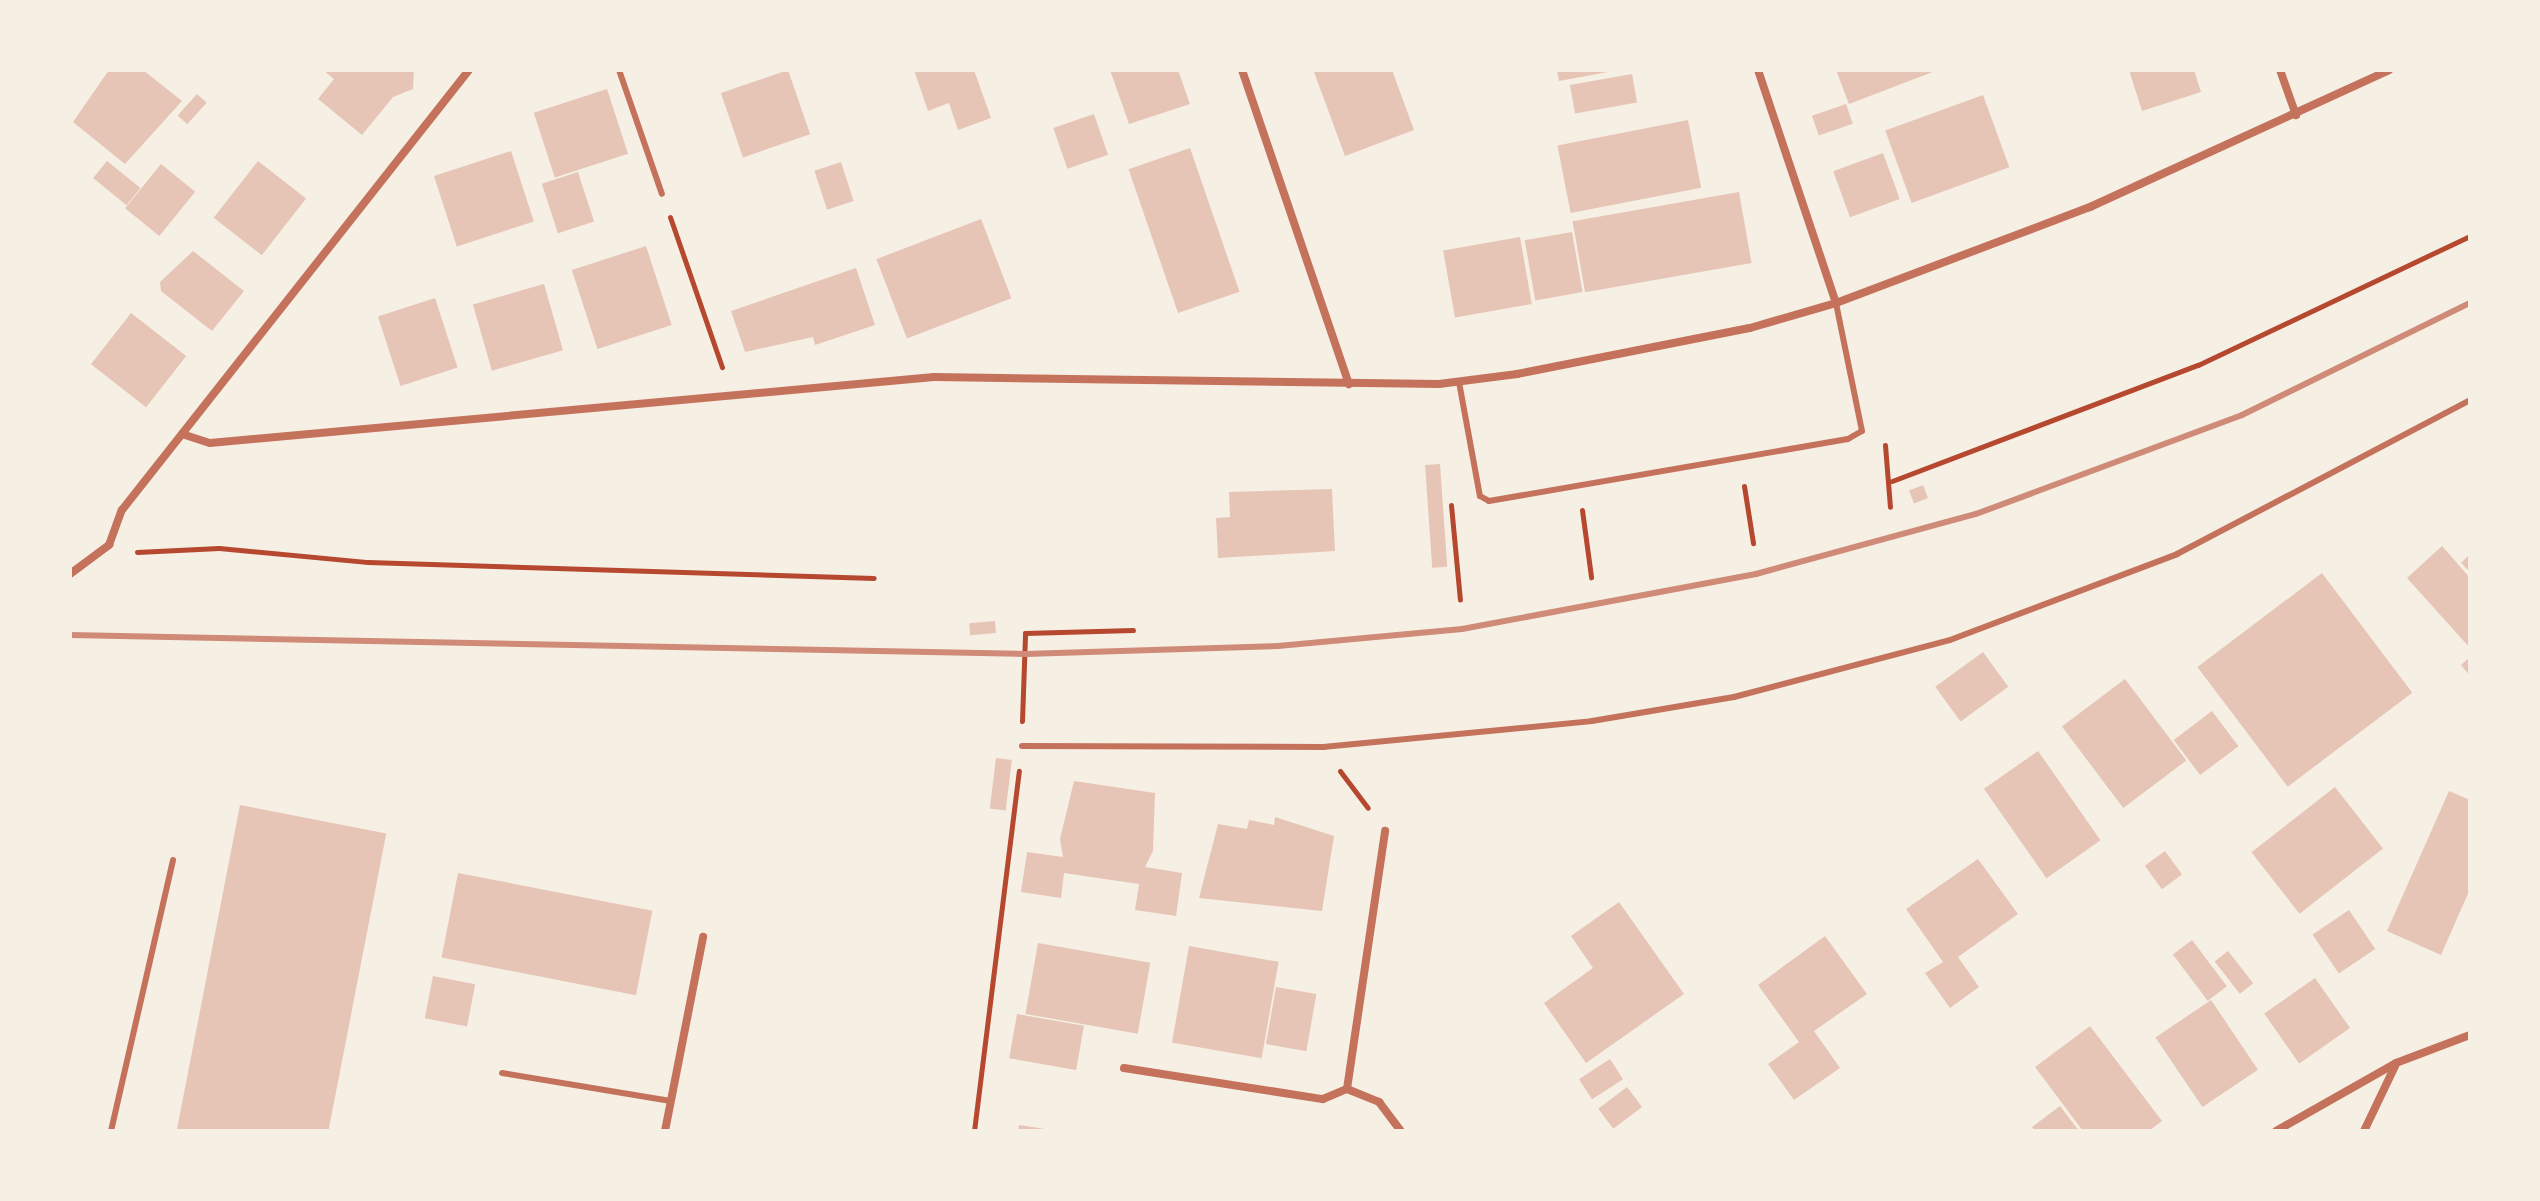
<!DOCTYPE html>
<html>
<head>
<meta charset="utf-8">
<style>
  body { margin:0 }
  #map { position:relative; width:2540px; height:1201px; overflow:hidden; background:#f6efe4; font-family:Overpass,sans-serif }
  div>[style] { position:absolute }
  .building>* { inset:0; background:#e6c5b7; transform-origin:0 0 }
  .path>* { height:5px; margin:-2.5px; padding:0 2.5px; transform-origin:2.5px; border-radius:2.5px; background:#b5482f }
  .service>* { height:6px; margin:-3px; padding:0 3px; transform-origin:3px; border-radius:3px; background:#c5725c }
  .minor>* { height:8px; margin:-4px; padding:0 4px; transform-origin:4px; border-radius:4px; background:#c5725c }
  .rail>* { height:6px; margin:-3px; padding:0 3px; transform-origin:3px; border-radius:3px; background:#cf8b77 }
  span { translate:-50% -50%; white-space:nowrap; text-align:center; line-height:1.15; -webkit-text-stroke:6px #f6efe4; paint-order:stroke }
  .frame { position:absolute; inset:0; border:72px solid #f6efe4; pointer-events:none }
</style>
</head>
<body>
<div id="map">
  <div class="building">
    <i style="clip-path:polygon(109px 70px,143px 70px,182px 101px,125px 164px,73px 122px)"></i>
    <i style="clip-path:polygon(323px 70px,414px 70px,413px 89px,393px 97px,362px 135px,318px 99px,334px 79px)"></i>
    <i style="left:788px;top:70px;width:68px;height:71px;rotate:71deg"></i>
    <i style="clip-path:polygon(914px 70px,974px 70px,991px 118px,958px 130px,949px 103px,928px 111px)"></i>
    <i style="clip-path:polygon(1110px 70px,1178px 70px,1190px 104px,1129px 124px)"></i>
    <i style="clip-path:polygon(1392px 70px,1414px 130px,1345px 156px,1314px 72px)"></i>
    <i style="clip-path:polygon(1557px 70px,1607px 70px,1608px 72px,1559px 81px)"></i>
    <i style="clip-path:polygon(1836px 70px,1938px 70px,1849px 104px)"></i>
    <i style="clip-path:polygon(2129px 70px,2194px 70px,2201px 92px,2142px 111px)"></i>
    <i style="left:1632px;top:74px;width:29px;height:63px;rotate:80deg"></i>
    <i style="left:607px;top:89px;width:68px;height:77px;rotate:72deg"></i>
    <i style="left:197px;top:94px;width:13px;height:29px;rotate:42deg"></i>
    <i style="left:1983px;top:95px;width:77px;height:104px;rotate:70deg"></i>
    <i style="left:1846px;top:104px;width:21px;height:36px;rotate:71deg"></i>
    <i style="left:1094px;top:114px;width:43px;height:43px;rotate:71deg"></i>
    <i style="left:1688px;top:120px;width:69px;height:133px;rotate:79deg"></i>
    <i style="left:1190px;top:148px;width:152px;height:65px;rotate:71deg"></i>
    <i style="left:511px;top:151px;width:74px;height:81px;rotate:72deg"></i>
    <i style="left:1883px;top:153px;width:49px;height:53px;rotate:70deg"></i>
    <i style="left:107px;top:161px;width:43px;height:22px;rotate:39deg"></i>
    <i style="left:258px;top:161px;width:61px;height:72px;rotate:38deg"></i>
    <i style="left:841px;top:162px;width:41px;height:28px;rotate:72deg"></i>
    <i style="left:161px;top:164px;width:44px;height:57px;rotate:39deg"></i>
    <i style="left:578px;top:172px;width:52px;height:38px;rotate:72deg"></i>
    <i style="left:1739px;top:192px;width:72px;height:169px;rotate:80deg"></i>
    <i style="left:981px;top:219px;width:85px;height:112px;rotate:69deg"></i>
    <i style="left:1572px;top:232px;width:61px;height:48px;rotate:80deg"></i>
    <i style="left:1520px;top:237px;width:68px;height:78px;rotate:80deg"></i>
    <i style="left:646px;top:246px;width:83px;height:78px;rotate:72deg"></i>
    <i style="clip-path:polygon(193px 251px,244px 291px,212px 331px,161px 291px,160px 282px)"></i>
    <i style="clip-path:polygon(856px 268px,875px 325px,815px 345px,813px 337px,745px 352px,731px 311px)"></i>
    <i style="left:544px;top:284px;width:69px;height:74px;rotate:74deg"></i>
    <i style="left:435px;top:298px;width:73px;height:60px;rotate:72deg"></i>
    <i style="left:131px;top:313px;width:70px;height:65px;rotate:38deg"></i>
    <i style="left:1440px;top:464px;width:103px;height:15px;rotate:86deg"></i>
    <i style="left:1923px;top:485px;width:14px;height:15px;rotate:69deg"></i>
    <i style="clip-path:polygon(1332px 489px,1335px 551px,1218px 558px,1216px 518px,1230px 517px,1229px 492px)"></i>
    <i style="clip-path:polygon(2442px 546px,2470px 578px,2470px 648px,2407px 578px)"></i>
    <i style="clip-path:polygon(2470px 554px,2470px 572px,2461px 563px)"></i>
    <i style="left:2322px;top:573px;width:150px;height:156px;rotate:53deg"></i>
    <i style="left:995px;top:621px;width:12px;height:26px;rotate:85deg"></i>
    <i style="left:1983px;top:652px;width:43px;height:59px;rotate:54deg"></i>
    <i style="clip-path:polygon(2470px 657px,2470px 676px,2461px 665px)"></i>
    <i style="left:2125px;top:679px;width:102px;height:79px;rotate:53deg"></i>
    <i style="left:2212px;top:711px;width:44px;height:48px;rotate:53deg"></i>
    <i style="left:2038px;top:751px;width:109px;height:66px;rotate:55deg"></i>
    <i style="left:996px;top:758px;width:16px;height:51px;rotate:7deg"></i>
    <i style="clip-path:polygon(1074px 781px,1155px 793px,1153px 851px,1145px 867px,1182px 873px,1176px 916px,1135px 910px,1139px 884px,1064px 873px,1061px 898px,1021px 892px,1027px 852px,1063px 857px,1060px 839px)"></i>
    <i style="left:2335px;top:787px;width:78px;height:106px;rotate:52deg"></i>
    <i style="clip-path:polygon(2449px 791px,2470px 800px,2470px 889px,2441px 955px,2387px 931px)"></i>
    <i style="left:240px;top:805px;width:149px;height:330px;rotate:11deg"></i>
    <i style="clip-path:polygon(1275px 817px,1334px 836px,1322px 911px,1199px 898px,1218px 824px,1247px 829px,1249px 820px,1274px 825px)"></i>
    <i style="left:2165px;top:851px;width:29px;height:25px;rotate:54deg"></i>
    <i style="clip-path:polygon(1978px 859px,2018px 914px,1958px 957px,1979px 987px,1950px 1008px,1925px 973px,1943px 962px,1906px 909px)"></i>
    <i style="left:458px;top:873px;width:198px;height:86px;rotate:11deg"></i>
    <i style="clip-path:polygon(1619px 902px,1684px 994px,1586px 1063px,1544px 1003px,1593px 968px,1571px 936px)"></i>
    <i style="left:2349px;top:910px;width:47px;height:44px;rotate:56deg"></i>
    <i style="clip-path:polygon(1825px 936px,1867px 994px,1814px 1031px,1840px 1068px,1794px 1100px,1768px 1064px,1799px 1042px,1758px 985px)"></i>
    <i style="left:2192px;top:940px;width:58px;height:24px;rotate:53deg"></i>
    <i style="left:1038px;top:943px;width:114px;height:72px;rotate:10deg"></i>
    <i style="left:1189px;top:946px;width:91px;height:98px;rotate:10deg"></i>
    <i style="left:2228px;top:951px;width:41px;height:17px;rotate:52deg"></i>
    <i style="left:433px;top:976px;width:43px;height:43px;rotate:11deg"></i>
    <i style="left:2315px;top:978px;width:61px;height:62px;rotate:55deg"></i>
    <i style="left:1276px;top:987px;width:41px;height:58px;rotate:10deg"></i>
    <i style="left:2211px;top:1000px;width:84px;height:67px;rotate:56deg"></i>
    <i style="left:1017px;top:1014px;width:68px;height:45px;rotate:10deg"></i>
    <i style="clip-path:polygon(2090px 1026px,2162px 1121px,2149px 1131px,2083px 1131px,2035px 1067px)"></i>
    <i style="left:1610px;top:1059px;width:24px;height:37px;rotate:57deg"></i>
    <i style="left:1627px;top:1087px;width:25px;height:36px;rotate:53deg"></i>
    <i style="clip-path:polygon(2060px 1106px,2079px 1131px,2035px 1131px,2032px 1127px)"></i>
    <i style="clip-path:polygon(1019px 1125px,1045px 1129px,1045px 1131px,1018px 1131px)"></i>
  </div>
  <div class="path">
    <i style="left:670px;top:217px;width:159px;rotate:70.9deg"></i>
    <i style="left:1885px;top:445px;width:62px;rotate:85.4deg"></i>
    <i style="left:1892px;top:481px;width:327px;rotate:-20.8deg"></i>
    <i style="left:2198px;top:365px;width:301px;rotate:-25.4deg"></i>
    <i style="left:1744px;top:486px;width:58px;rotate:81deg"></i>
    <i style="left:1451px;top:505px;width:95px;rotate:84.6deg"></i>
    <i style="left:1582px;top:510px;width:68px;rotate:82.3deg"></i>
    <i style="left:137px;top:552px;width:82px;rotate:-2.8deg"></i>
    <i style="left:219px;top:548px;width:150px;rotate:5.4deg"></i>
    <i style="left:368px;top:562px;width:506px;rotate:1.81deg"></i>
    <i style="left:1022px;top:721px;width:88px;rotate:-88deg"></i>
    <i style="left:1025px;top:633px;width:108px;rotate:-1.6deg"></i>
    <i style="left:1340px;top:771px;width:46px;rotate:52.9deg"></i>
    <i style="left:974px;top:1131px;width:363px;rotate:-82.9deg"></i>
  </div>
  <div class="service">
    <i style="left:619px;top:70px;width:131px;rotate:70.9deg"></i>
    <i style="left:1459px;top:382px;width:116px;rotate:79.6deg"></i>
    <i style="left:1480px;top:496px;width:10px;rotate:29deg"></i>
    <i style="left:1489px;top:501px;width:364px;rotate:-9.8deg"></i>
    <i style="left:1848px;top:439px;width:16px;rotate:-30deg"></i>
    <i style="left:1862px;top:431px;width:131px;rotate:-101.5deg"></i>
    <i style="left:1022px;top:746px;width:301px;rotate:0.2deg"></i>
    <i style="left:1323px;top:747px;width:270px;rotate:-5.5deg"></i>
    <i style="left:1592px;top:721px;width:144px;rotate:-9.6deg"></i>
    <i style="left:1734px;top:697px;width:223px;rotate:-14.8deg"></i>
    <i style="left:1950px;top:640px;width:243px;rotate:-20.7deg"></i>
    <i style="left:2177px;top:554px;width:331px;rotate:-27.7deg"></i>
    <i style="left:502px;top:1073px;width:171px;rotate:9.4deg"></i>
    <i style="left:111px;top:1131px;width:278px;rotate:-77.1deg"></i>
  </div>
  <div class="minor">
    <i style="left:1242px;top:70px;width:332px;rotate:71.2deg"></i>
    <i style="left:1758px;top:70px;width:246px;rotate:71.5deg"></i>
    <i style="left:2280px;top:70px;width:48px;rotate:70.4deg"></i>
    <i style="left:182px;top:434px;width:29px;rotate:18deg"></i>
    <i style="left:210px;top:443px;width:727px;rotate:-5.21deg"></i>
    <i style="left:934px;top:377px;width:505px;rotate:0.79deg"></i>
    <i style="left:1439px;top:384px;width:79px;rotate:-7.3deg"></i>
    <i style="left:1517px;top:374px;width:237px;rotate:-11.2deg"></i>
    <i style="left:1750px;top:328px;width:90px;rotate:-16.2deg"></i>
    <i style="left:1836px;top:303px;width:272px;rotate:-20.7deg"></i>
    <i style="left:2090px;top:207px;width:329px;rotate:-24.6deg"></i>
    <i style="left:70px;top:574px;width:49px;rotate:-36.6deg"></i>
    <i style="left:109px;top:545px;width:37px;rotate:-70deg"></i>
    <i style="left:122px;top:510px;width:560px;rotate:-51.74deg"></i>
    <i style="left:1124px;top:1068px;width:201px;rotate:8.9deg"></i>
    <i style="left:1323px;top:1099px;width:26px;rotate:-23deg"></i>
    <i style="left:1347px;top:1089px;width:35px;rotate:22deg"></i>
    <i style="left:1379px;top:1102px;width:36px;rotate:53deg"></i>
    <i style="left:1347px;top:1089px;width:261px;rotate:-81.6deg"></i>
    <i style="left:665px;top:1131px;width:198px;rotate:-78.9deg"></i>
    <i style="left:2276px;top:1131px;width:138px;rotate:-29.5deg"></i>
    <i style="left:2396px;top:1063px;width:79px;rotate:-20.7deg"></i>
    <i style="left:2364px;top:1131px;width:74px;rotate:-64.5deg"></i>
  </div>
  <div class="rail">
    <i style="left:70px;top:635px;width:955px;rotate:1.14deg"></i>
    <i style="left:1025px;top:654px;width:253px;rotate:-1.8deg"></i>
    <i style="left:1278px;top:646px;width:185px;rotate:-5.3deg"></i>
    <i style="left:1462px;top:629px;width:299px;rotate:-10.6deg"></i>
    <i style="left:1756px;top:574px;width:228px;rotate:-15.3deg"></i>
    <i style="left:1976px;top:514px;width:284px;rotate:-20.4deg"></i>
    <i style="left:2242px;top:415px;width:254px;rotate:-26.2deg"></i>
  </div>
  <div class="frame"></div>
</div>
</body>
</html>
